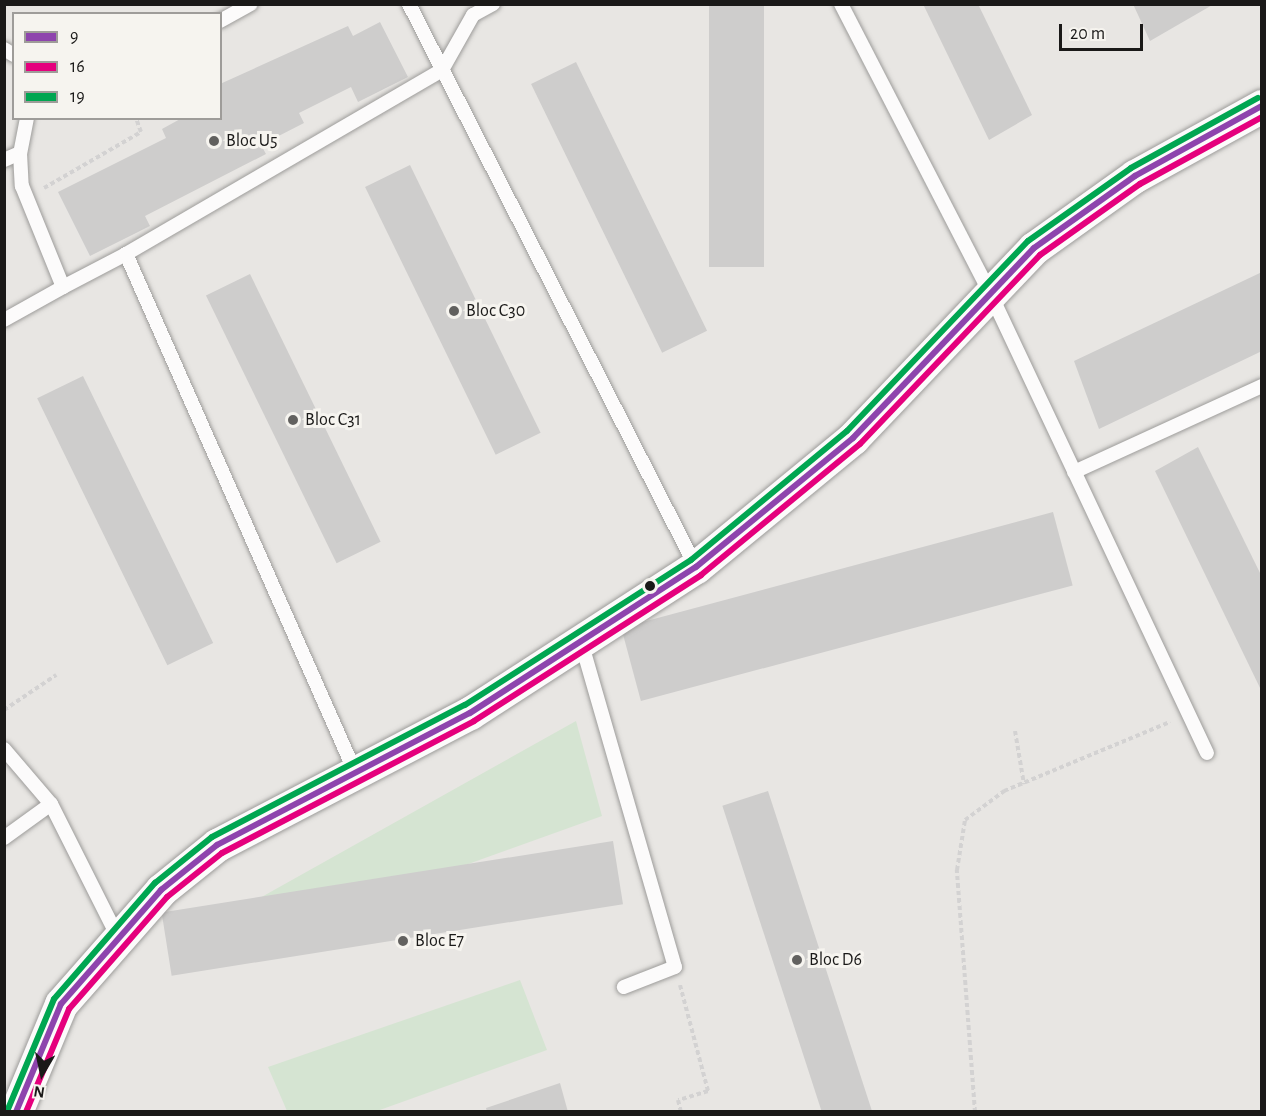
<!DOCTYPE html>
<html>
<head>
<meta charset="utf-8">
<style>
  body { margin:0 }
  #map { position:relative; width:1266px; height:1116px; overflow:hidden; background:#e8e6e3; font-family:"Alegreya Sans",sans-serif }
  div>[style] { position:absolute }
  .green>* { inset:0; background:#d5e4d2 }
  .building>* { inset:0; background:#cecdcc; transform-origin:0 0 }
  .path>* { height:4px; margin-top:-2px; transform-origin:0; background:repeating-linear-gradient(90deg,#d3d2d2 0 4.5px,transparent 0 7.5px) }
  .roads { filter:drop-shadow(0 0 2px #9d9c9a) drop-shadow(0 0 2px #9d9c9a) }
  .lane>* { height:14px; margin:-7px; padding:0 7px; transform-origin:7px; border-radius:7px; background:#fcfbfb }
  .secondary>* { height:33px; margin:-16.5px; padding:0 16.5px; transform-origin:16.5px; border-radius:16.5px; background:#fcfbfb }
  .bus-1>* { height:6px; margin:-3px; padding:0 3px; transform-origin:3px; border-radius:3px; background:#8e44ad }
  .bus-2>* { height:6px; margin:-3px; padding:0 3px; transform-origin:3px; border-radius:3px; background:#e5007d }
  .bus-3>* { height:6px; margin:-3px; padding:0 3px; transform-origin:3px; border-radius:3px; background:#00a651 }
  .dots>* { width:16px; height:16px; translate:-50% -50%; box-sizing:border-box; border:3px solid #f6f4ef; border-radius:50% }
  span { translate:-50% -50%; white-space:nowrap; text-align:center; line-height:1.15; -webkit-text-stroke:6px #f6f4ef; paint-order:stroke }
  .poi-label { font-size:18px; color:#1a1918 }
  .left { translate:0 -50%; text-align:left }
  .frame { position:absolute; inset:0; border:6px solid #1a1918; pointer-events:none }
  .legend { position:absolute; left:12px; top:12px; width:210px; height:108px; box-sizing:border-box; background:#f6f4ef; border:2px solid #9e9c99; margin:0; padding:8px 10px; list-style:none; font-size:18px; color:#1a1918 }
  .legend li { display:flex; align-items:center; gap:12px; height:30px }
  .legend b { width:30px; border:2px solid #9e9c99 }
  .north { position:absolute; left:12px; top:1044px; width:60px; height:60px; -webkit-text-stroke:4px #f6f4ef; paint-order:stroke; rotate:189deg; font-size:16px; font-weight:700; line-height:24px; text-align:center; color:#1a1918 }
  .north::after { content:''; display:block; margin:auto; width:21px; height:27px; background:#1a1918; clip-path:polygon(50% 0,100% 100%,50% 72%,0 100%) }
  .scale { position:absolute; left:1059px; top:24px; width:84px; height:27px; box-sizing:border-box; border:3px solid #1a1918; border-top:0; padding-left:8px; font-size:18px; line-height:21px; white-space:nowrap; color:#1a1918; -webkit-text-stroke:4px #f6f4ef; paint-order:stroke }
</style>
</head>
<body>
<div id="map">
  <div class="green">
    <i style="clip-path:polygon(576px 721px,602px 816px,184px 966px,251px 903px)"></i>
    <i style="clip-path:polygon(520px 980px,547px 1050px,377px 1111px,287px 1111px,268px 1067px)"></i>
  </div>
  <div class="building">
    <i style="left:709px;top:4px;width:55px;height:263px"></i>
    <i style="clip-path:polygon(923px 4px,978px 4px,1032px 115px,989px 140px)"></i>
    <i style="clip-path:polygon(1133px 4px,1214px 4px,1150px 41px)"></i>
    <i style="clip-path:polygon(380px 22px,408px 77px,358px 102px,351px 87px,299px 113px,304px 123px,261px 145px,266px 154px,145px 216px,150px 226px,90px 256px,58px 192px,166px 138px,162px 129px,182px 118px,220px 118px,220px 84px,348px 26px,353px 36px)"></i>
    <i style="left:576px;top:62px;width:299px;height:50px;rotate:64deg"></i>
    <i style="left:410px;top:165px;width:298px;height:50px;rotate:64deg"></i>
    <i style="clip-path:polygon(1262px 272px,1262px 351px,1099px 429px,1074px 361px)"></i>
    <i style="left:250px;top:274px;width:298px;height:49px;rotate:64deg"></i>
    <i style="left:83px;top:376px;width:297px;height:51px;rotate:64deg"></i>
    <i style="clip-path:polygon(1198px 447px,1262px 577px,1262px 692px,1155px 471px)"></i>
    <i style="left:1053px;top:512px;width:76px;height:447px;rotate:75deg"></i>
    <i style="left:768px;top:791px;width:337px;height:48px;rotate:72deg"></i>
    <i style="left:613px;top:841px;width:64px;height:457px;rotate:81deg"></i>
    <i style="clip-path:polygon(560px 1083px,568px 1112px,487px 1112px,486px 1108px)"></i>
  </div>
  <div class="path">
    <i style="left:44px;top:188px;width:112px;rotate:-30deg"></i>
    <i style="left:141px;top:132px;width:15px;rotate:-110deg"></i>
    <i style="left:4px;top:710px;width:63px;rotate:-33.9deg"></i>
    <i style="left:1015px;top:731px;width:54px;rotate:80.4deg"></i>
    <i style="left:680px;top:985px;width:110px;rotate:75.2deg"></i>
    <i style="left:708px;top:1091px;width:31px;rotate:163deg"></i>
    <i style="left:678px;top:1100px;width:12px;rotate:76deg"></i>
    <i style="left:975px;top:1112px;width:243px;rotate:-94.3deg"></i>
    <i style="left:957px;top:870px;width:51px;rotate:-80.9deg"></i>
    <i style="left:965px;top:820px;width:49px;rotate:-36.6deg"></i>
    <i style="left:1004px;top:791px;width:180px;rotate:-22.6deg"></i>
  </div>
  <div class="roads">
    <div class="lane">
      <i style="left:409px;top:4px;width:632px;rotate:62.99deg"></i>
      <i style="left:841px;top:4px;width:330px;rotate:62.7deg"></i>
      <i style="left:992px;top:297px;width:504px;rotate:64.76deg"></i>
      <i style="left:220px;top:21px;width:35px;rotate:-29deg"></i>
      <i style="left:4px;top:49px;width:12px;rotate:31deg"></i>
      <i style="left:27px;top:118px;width:36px;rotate:101deg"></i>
      <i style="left:20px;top:153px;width:33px;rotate:87deg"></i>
      <i style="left:22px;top:186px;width:109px;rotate:67.9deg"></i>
      <i style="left:63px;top:287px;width:71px;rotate:-27.6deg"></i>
      <i style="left:126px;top:254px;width:569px;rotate:66.14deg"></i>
      <i style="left:4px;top:160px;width:17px;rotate:-24deg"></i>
      <i style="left:126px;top:254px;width:366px;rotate:-30.2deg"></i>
      <i style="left:442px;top:70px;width:63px;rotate:-60.6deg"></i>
      <i style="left:473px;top:15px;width:23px;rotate:-29deg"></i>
      <i style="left:4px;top:320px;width:68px;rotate:-29.2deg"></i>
      <i style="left:1074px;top:472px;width:207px;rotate:-24.6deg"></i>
      <i style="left:582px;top:645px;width:335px;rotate:73.9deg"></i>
      <i style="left:675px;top:967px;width:55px;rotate:158.6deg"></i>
      <i style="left:4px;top:749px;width:72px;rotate:49.5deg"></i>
      <i style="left:51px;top:804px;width:147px;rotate:63.3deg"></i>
      <i style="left:4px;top:838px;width:58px;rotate:-35.9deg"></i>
    </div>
    <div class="secondary">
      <i style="left:16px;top:1112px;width:117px;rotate:-67.4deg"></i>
      <i style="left:61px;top:1004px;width:152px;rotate:-48.7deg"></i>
      <i style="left:161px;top:890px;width:72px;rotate:-38.8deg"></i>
      <i style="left:217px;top:845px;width:285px;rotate:-27.6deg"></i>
      <i style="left:470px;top:713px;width:269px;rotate:-32.9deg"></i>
      <i style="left:696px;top:567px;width:203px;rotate:-39.4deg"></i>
      <i style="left:853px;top:438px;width:262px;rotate:-46.4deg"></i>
      <i style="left:1034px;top:248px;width:124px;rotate:-35.5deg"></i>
      <i style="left:1135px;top:176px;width:145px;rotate:-28.9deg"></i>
    </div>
  </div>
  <div class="bus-1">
    <i style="left:16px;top:1112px;width:117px;rotate:-67.4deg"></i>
    <i style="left:61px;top:1004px;width:152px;rotate:-48.7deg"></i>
    <i style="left:161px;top:890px;width:72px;rotate:-38.8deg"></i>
    <i style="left:217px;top:845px;width:285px;rotate:-27.6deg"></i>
    <i style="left:470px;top:713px;width:269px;rotate:-32.9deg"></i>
    <i style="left:696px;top:567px;width:203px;rotate:-39.4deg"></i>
    <i style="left:853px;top:438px;width:262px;rotate:-46.4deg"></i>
    <i style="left:1034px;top:248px;width:124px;rotate:-35.5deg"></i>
    <i style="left:1135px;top:176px;width:145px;rotate:-28.9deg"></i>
  </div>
  <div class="bus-2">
    <i style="left:26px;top:1112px;width:112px;rotate:-67.3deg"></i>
    <i style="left:69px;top:1009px;width:149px;rotate:-48.8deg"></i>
    <i style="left:167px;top:897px;width:70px;rotate:-38.7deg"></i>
    <i style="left:222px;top:853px;width:284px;rotate:-27.6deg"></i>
    <i style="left:474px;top:721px;width:270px;rotate:-32.7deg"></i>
    <i style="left:701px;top:575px;width:206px;rotate:-39.5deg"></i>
    <i style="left:860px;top:444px;width:261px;rotate:-46.4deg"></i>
    <i style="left:1040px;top:255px;width:123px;rotate:-35.4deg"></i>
    <i style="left:1140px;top:184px;width:139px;rotate:-28.8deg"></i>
  </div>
  <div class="bus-3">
    <i style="left:8px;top:1109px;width:119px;rotate:-67.3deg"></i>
    <i style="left:54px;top:999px;width:154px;rotate:-49deg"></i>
    <i style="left:155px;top:883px;width:73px;rotate:-38.9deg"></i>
    <i style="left:212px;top:837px;width:285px;rotate:-27.6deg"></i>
    <i style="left:465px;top:705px;width:269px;rotate:-32.7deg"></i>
    <i style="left:691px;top:560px;width:202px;rotate:-39.6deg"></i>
    <i style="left:847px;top:431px;width:262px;rotate:-46.4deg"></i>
    <i style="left:1028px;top:241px;width:126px;rotate:-35.3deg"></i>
    <i style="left:1131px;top:168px;width:145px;rotate:-28.9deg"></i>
  </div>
  <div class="dots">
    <i style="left:214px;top:141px;background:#62615f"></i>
    <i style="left:454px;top:311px;background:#62615f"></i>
    <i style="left:293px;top:420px;background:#62615f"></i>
    <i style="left:650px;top:586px;background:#1a1918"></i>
    <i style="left:403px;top:941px;background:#62615f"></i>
    <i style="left:797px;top:960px;background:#62615f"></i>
  </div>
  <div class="poi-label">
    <span class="left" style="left:226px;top:141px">Bloc U5</span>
    <span class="left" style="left:466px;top:311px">Bloc C30</span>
    <span class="left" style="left:305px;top:420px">Bloc C31</span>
    <span class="left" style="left:415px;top:941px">Bloc E7</span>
    <span class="left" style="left:809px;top:960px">Bloc D6</span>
  </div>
  <div class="frame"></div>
  <ul class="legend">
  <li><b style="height:8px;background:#8e44ad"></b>9</li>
  <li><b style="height:8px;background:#e5007d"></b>16</li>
  <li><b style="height:8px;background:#00a651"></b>19</li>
  </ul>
  <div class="north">N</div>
  <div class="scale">20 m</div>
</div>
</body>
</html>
